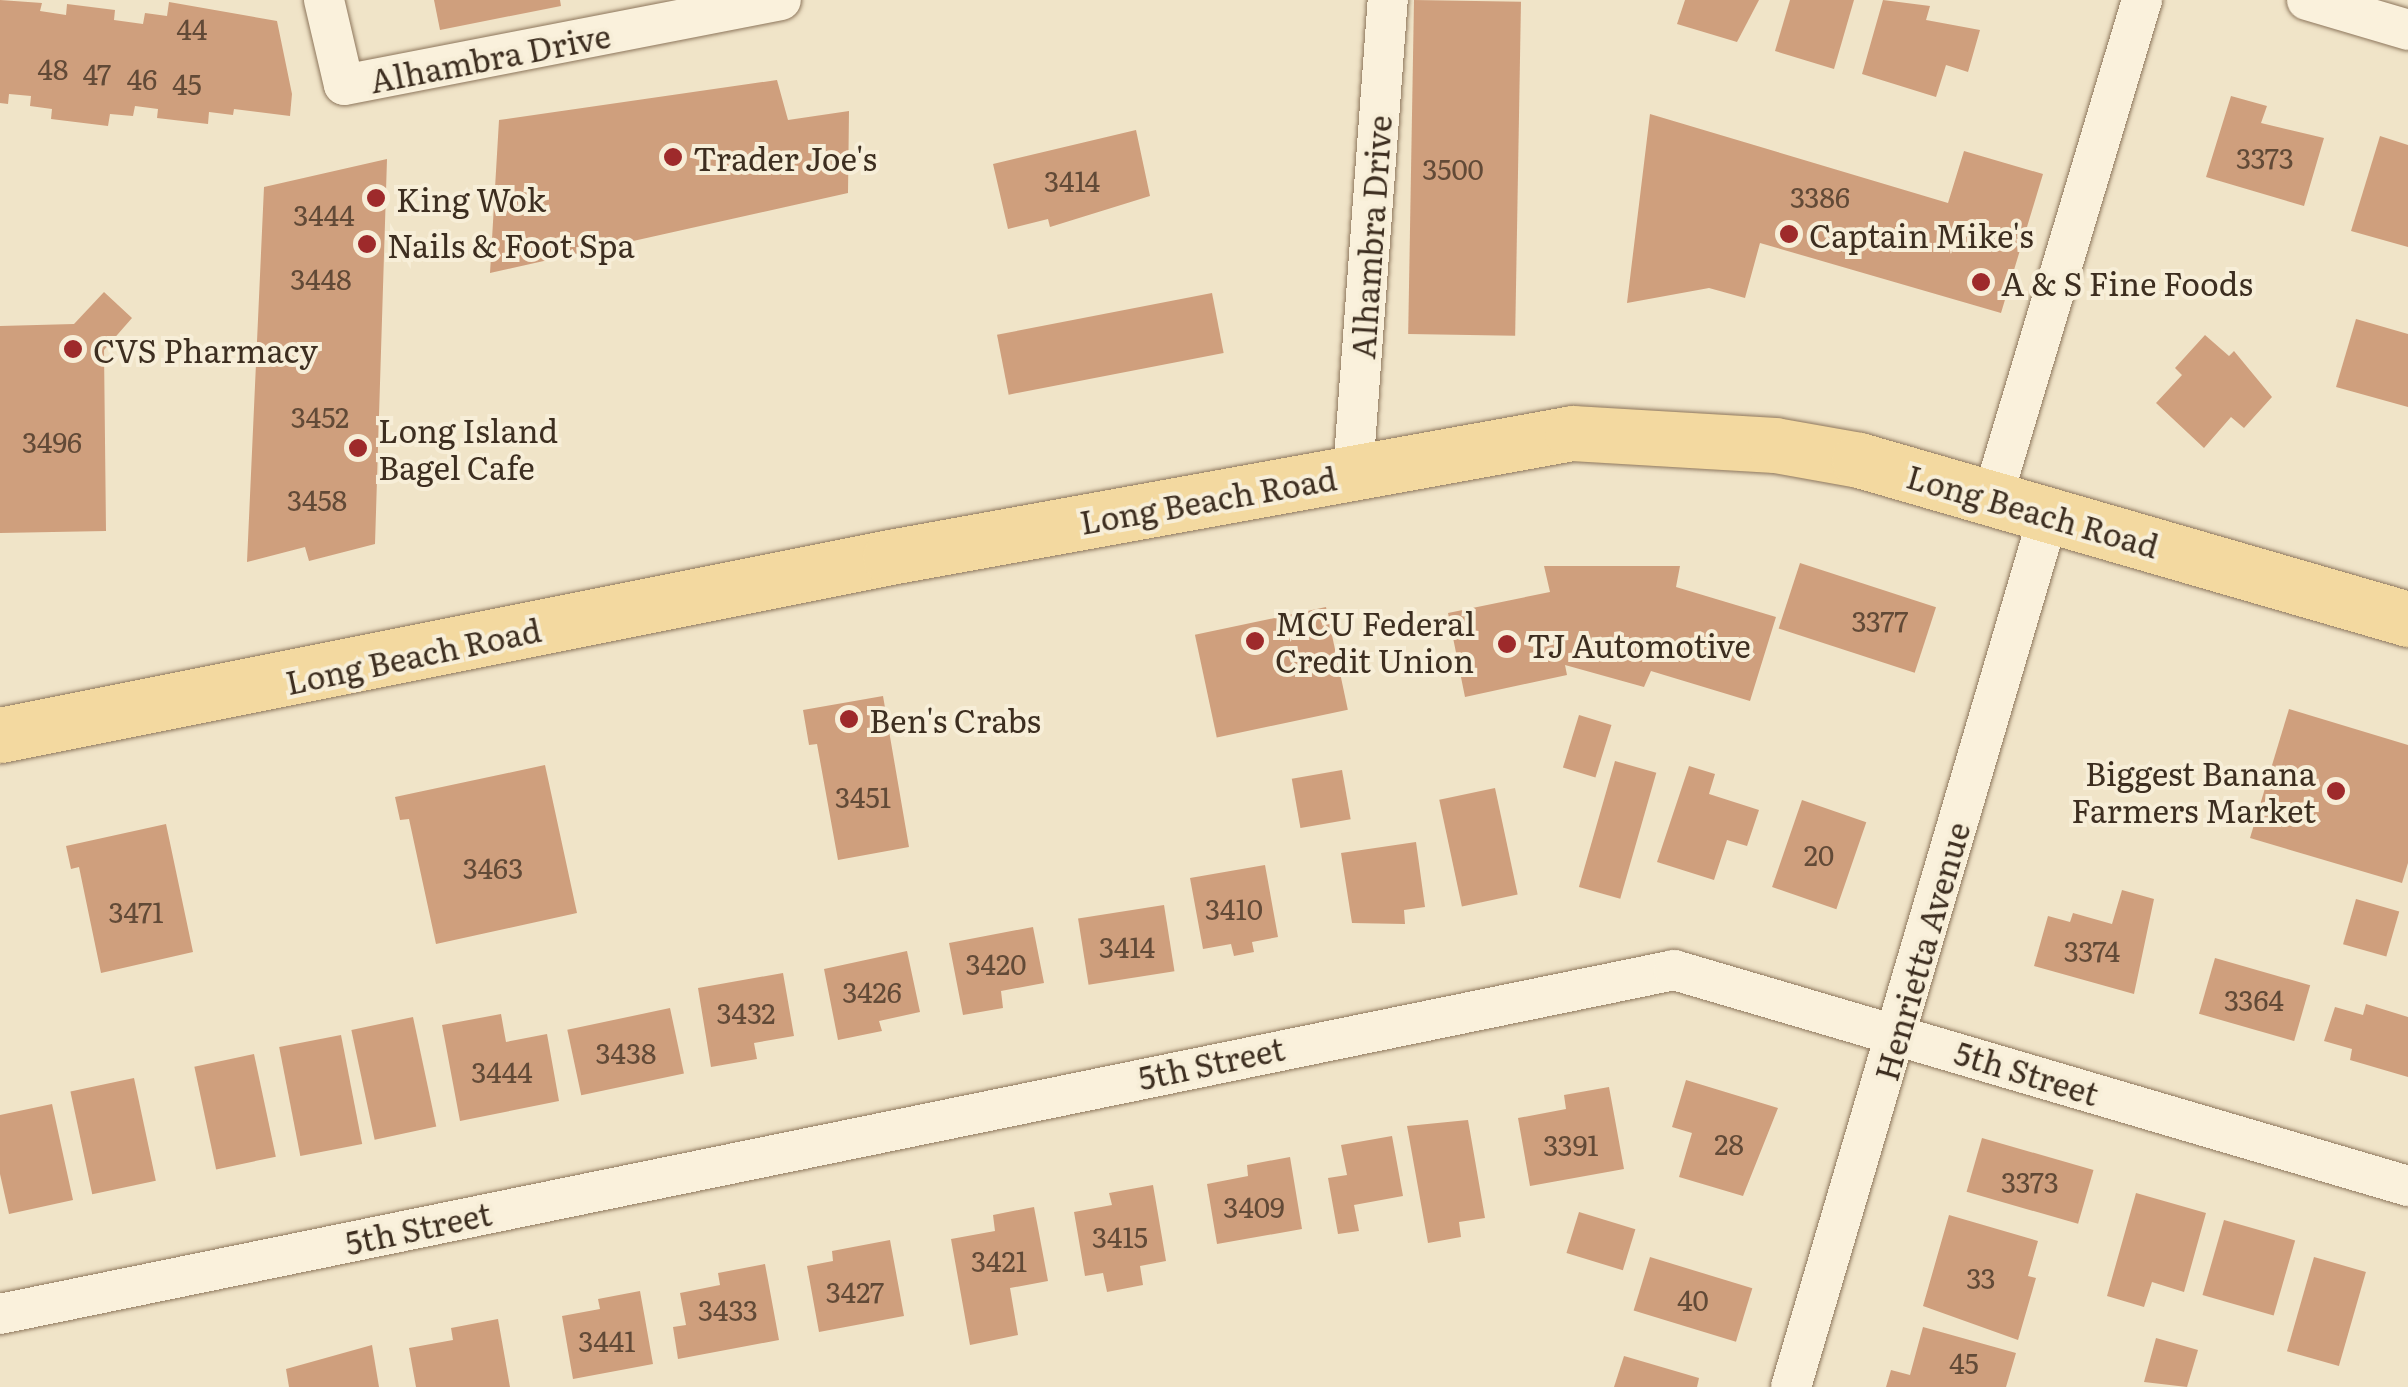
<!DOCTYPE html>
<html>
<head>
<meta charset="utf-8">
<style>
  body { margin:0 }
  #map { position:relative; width:2408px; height:1387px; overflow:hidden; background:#f0e4c8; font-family:Literata,serif }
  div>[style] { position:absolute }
  .building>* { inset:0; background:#cf9f7d; transform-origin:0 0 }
  .roads { filter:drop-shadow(0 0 2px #8d765c) drop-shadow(0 0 2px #8d765c) }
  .street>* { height:40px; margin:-20px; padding:0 20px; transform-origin:20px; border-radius:20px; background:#faf1dc }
  .primary>* { height:55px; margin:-27.5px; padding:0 27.5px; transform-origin:27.5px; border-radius:27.5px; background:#f3d9a0 }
  .dots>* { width:28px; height:28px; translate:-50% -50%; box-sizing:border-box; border:5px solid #f7eed8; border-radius:50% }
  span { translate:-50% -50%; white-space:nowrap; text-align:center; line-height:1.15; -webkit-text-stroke:8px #f7eed8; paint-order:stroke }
  .number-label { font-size:28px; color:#624a37 }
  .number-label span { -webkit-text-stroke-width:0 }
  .street-label { font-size:32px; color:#3d2e20 }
  .poi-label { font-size:32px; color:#3d2e20 }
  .left { translate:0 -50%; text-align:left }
  .right { translate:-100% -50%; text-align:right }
</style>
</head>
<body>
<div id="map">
  <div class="building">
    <i style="clip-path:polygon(0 0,42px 3px,40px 11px,66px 15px,67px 4px,115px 10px,114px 20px,143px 24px,145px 13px,167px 16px,169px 2px,277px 21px,292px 94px,290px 116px,234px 109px,233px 115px,209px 112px,208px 124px,157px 118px,158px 109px,135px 106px,133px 116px,110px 114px,108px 126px,51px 119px,52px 109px,30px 106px,31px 96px,9px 94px,8px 104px,0 103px)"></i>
    <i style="clip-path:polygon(434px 0,560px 0,561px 6px,440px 30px)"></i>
    <i style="left:1414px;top:0;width:107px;height:334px;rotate:1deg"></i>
    <i style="clip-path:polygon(1685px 0,1759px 0,1737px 42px,1677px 24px)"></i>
    <i style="clip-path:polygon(1790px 0,1854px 0,1834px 69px,1775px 51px)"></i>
    <i style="clip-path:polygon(1883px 0,1930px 6px,1926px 20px,1980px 30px,1968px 72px,1946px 65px,1936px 97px,1862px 74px)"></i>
    <i style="clip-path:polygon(777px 80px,788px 120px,849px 111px,848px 193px,490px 273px,499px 120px)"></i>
    <i style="clip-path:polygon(2231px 96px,2267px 106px,2261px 123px,2324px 138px,2304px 206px,2206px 177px)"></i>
    <i style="clip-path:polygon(1650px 114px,1948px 203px,1964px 151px,2043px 174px,2001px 313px,1760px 243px,1745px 298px,1709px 288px,1627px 303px)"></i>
    <i style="clip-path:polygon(1136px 130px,1150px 196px,1050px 227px,1048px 219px,1008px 229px,993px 164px)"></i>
    <i style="clip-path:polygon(2380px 136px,2408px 145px,2408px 247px,2351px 231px)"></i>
    <i style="clip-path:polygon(387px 159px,375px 544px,309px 561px,305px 547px,247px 562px,264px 187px)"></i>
    <i style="clip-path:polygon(104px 292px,132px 318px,104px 350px,106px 531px,0 533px,0 326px,74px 324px)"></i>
    <i style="left:1212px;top:293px;width:61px;height:219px;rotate:79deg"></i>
    <i style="clip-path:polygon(2356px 319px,2408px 334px,2408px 407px,2336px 387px)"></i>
    <i style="clip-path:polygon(2205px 335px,2229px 356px,2234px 351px,2272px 397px,2244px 428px,2231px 417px,2204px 448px,2156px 403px,2182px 375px,2175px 368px)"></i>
    <i style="left:1800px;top:563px;width:143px;height:69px;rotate:18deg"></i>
    <i style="clip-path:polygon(1544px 566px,1680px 566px,1676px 587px,1776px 617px,1750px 701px,1651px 671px,1644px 687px,1565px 665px,1567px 675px,1465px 697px,1448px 613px,1550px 592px)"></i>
    <i style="left:1326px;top:607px;width:105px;height:134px;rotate:78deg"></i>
    <i style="clip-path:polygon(883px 696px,909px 847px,838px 860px,817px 744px,809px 745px,803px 710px)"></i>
    <i style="clip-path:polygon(2289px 709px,2408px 745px,2408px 863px,2402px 883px,2250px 838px)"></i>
    <i style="left:1579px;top:715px;width:34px;height:55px;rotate:17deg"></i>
    <i style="left:1615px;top:761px;width:43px;height:131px;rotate:16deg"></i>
    <i style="clip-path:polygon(545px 765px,577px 913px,436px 944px,409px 819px,400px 820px,395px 797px)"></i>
    <i style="clip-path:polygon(1689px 766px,1715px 774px,1709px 794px,1759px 810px,1747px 846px,1727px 840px,1714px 880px,1657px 862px)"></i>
    <i style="left:1342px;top:770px;width:50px;height:51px;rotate:80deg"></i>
    <i style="left:1495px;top:788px;width:109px;height:57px;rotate:78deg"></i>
    <i style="left:1802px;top:800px;width:68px;height:92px;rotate:19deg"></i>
    <i style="clip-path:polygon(166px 824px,193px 952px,101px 973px,79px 867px,71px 869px,66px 846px)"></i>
    <i style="clip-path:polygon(1416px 842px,1425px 907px,1404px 910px,1405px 924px,1352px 923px,1341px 853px)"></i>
    <i style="clip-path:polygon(1265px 865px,1278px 937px,1252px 942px,1254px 952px,1234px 956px,1231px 944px,1203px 949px,1190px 878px)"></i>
    <i style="clip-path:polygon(2122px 890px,2154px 899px,2134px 994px,2034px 966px,2048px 916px,2070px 922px,2073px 913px,2112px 924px)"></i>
    <i style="left:2356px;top:899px;width:45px;height:47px;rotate:16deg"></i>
    <i style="left:1164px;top:905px;width:67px;height:87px;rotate:81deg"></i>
    <i style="clip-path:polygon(1033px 927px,1044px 983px,1001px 991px,1003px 1008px,963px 1015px,949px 943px)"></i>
    <i style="clip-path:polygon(907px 951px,920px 1012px,879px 1021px,882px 1031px,838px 1040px,824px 969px)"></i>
    <i style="left:2215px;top:958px;width:99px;height:58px;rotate:16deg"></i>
    <i style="clip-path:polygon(783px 973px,794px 1036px,754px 1043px,757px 1059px,711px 1067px,698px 988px)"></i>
    <i style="clip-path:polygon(2366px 1004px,2408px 1017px,2408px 1077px,2350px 1060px,2352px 1049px,2324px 1041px,2335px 1007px,2363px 1015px)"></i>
    <i style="left:670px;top:1008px;width:67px;height:105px;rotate:78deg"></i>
    <i style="clip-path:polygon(501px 1014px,506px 1042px,547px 1034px,559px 1101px,460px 1121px,442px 1025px)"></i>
    <i style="left:413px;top:1017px;width:112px;height:63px;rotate:78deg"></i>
    <i style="left:341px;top:1035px;width:111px;height:63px;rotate:79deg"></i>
    <i style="left:254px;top:1054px;width:105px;height:61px;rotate:78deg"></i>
    <i style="left:134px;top:1078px;width:105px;height:65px;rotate:78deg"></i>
    <i style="clip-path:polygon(1686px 1080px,1778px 1108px,1743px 1196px,1679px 1177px,1692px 1133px,1672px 1127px)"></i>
    <i style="clip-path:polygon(1609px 1087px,1624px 1169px,1530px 1186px,1518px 1118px,1566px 1109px,1564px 1095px)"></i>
    <i style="clip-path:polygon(52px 1104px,73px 1200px,9px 1214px,0 1174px,0 1115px)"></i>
    <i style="clip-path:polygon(1468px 1120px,1485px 1218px,1459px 1222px,1461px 1237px,1428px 1243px,1407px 1126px)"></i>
    <i style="clip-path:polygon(1392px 1136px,1403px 1196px,1354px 1205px,1359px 1231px,1338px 1234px,1328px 1178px,1347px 1175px,1341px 1145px)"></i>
    <i style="left:1982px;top:1138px;width:116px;height:56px;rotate:16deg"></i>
    <i style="clip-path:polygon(1290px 1157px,1302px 1229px,1217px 1244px,1207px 1184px,1248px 1176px,1247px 1165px)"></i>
    <i style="clip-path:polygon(1153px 1185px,1166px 1261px,1140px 1266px,1143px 1285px,1107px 1292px,1103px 1273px,1085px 1276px,1074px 1212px,1112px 1205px,1109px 1193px)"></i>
    <i style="clip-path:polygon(2136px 1193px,2206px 1213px,2184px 1292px,2152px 1282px,2144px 1307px,2107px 1296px)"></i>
    <i style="clip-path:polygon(1034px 1207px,1048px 1281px,1010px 1288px,1018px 1335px,970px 1345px,951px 1239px,995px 1231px,993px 1215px)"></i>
    <i style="left:1579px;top:1212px;width:59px;height:43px;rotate:17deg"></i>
    <i style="clip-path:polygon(1949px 1215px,2038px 1241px,2028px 1276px,2036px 1278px,2018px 1340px,1923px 1306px)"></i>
    <i style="left:2224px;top:1220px;width:74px;height:78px;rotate:16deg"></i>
    <i style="clip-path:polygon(890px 1240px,904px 1316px,819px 1332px,807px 1266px,833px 1261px,832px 1251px)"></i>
    <i style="left:1650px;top:1257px;width:107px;height:56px;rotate:17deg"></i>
    <i style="left:2314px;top:1257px;width:54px;height:98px;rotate:16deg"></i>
    <i style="clip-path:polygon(765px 1264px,779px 1340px,678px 1359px,673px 1327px,686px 1325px,680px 1293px,720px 1285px,718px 1273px)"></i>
    <i style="clip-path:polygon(640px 1291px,653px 1364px,573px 1379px,562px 1316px,600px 1309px,598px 1299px)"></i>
    <i style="clip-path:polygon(498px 1319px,510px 1387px,416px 1387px,409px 1348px,453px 1340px,451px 1328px)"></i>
    <i style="clip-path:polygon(1923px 1327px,2016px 1353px,2006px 1387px,1886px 1387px,1891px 1370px,1910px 1375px)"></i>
    <i style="clip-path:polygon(2156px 1338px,2198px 1350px,2187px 1387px,2144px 1382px)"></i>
    <i style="clip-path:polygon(372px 1345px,379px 1387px,289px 1387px,286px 1369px)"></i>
    <i style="clip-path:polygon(1624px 1356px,1699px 1378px,1697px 1387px,1614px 1387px)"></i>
  </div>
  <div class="roads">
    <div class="street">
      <i style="left:324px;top:0;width:87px;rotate:76.8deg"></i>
      <i style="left:344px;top:85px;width:445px;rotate:-11deg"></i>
      <i style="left:2307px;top:0;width:105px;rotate:16.5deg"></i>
      <i style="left:1353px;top:473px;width:474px;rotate:-85.8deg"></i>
      <i style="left:1992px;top:499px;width:521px;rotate:-73.27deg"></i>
      <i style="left:0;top:1314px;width:1709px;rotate:-11.61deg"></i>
      <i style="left:1674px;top:970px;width:765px;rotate:16.4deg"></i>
      <i style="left:1791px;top:1387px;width:910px;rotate:-73.54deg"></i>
    </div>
    <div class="primary">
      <i style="left:0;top:735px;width:908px;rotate:-11.31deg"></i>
      <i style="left:890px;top:557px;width:693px;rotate:-10.3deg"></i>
      <i style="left:1572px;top:433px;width:203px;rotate:3.4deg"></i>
      <i style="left:1775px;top:445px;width:85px;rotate:10.1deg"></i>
      <i style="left:1859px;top:460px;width:572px;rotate:16.15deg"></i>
    </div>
  </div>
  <div class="dots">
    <i style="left:673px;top:157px;background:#9e2a2b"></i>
    <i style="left:376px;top:198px;background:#9e2a2b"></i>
    <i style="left:1789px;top:234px;background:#9e2a2b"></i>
    <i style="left:367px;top:244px;background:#9e2a2b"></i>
    <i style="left:1981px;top:282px;background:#9e2a2b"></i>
    <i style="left:73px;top:349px;background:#9e2a2b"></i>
    <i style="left:358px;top:448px;background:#9e2a2b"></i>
    <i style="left:1255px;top:641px;background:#9e2a2b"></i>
    <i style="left:1507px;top:644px;background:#9e2a2b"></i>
    <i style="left:849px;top:719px;background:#9e2a2b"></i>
    <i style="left:2336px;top:791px;background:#9e2a2b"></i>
  </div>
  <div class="number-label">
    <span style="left:192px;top:28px">44</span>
    <span style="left:53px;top:68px">48</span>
    <span style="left:97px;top:73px">47</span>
    <span style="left:142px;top:78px">46</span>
    <span style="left:187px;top:83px">45</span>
    <span style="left:2265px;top:157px">3373</span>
    <span style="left:1453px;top:168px">3500</span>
    <span style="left:1072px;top:180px">3414</span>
    <span style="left:1820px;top:196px">3386</span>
    <span style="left:324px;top:214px">3444</span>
    <span style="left:321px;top:278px">3448</span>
    <span style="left:320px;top:416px">3452</span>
    <span style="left:52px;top:441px">3496</span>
    <span style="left:317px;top:499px">3458</span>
    <span style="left:1880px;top:620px">3377</span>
    <span style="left:863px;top:796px">3451</span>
    <span style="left:1819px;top:854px">20</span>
    <span style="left:493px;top:867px">3463</span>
    <span style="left:1234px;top:908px">3410</span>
    <span style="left:136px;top:911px">3471</span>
    <span style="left:1127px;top:946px">3414</span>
    <span style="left:2092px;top:950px">3374</span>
    <span style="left:996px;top:963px">3420</span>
    <span style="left:872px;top:991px">3426</span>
    <span style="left:2254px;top:999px">3364</span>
    <span style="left:746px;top:1012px">3432</span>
    <span style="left:626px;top:1052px">3438</span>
    <span style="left:502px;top:1071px">3444</span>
    <span style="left:1729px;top:1143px">28</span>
    <span style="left:1571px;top:1144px">3391</span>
    <span style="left:2030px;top:1181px">3373</span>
    <span style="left:1254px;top:1206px">3409</span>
    <span style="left:1120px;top:1236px">3415</span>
    <span style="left:999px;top:1260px">3421</span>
    <span style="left:1981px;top:1277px">33</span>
    <span style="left:855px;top:1291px">3427</span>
    <span style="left:1693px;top:1299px">40</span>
    <span style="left:728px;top:1309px">3433</span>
    <span style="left:607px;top:1340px">3441</span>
    <span style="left:1964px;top:1362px">45</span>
  </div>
  <div class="street-label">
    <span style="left:490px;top:57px;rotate:-11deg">Alhambra Drive</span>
    <span style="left:1370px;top:237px;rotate:-86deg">Alhambra Drive</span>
    <span style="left:1208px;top:499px;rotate:-10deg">Long Beach Road</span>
    <span style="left:2033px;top:510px;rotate:16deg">Long Beach Road</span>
    <span style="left:413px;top:655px;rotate:-12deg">Long Beach Road</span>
    <span style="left:1921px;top:951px;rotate:-74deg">Henrietta Avenue</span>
    <span style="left:1211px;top:1062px;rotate:-12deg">5th Street</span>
    <span style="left:2027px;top:1072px;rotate:17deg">5th Street</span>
    <span style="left:418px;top:1227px;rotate:-12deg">5th Street</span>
  </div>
  <div class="poi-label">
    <span class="left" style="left:693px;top:157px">Trader Joe's</span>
    <span class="left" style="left:396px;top:198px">King Wok</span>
    <span class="left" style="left:1809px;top:234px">Captain Mike's</span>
    <span class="left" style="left:387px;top:244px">Nails &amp; Foot Spa</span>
    <span class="left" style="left:2001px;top:282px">A &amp; S Fine Foods</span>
    <span class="left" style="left:93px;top:349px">CVS Pharmacy</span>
    <span class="left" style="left:378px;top:448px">Long Island<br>Bagel Cafe</span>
    <span class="left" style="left:1275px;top:641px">MCU Federal<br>Credit Union</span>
    <span class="left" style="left:1527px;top:644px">TJ Automotive</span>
    <span class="left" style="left:869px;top:719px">Ben's Crabs</span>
    <span class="right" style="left:2316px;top:791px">Biggest Banana<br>Farmers Market</span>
  </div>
</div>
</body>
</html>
